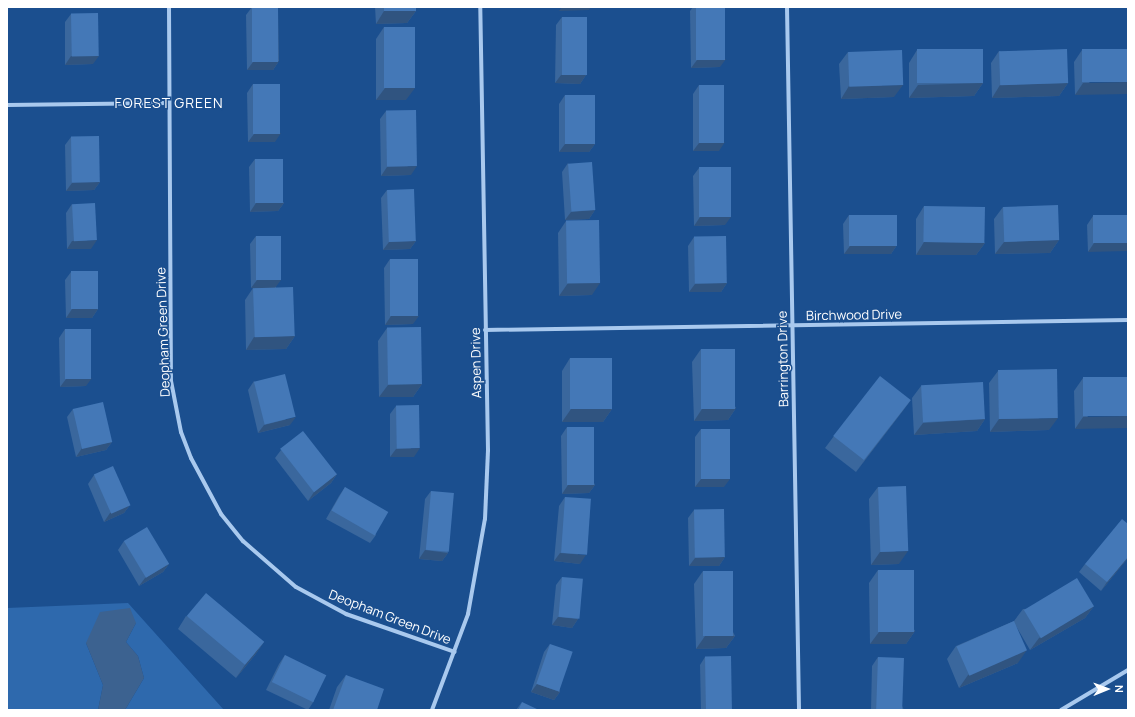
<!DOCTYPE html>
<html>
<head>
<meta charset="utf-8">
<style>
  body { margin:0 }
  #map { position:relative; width:1135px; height:717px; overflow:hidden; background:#1b4f8f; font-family:Manrope,sans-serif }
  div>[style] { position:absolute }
  .green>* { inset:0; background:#2e69ad }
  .water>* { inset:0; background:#3c6290 }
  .street>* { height:4px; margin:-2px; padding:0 2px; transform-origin:2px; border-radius:2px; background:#a9c9ee }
  .wall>* { inset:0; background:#3a679d }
  .shaded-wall>* { inset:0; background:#305480 }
  .building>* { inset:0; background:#4478b7; transform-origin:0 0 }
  span { translate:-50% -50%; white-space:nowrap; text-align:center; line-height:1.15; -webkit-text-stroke:3px #1b4f8f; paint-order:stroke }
  .street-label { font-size:13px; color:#fff }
  .neighbourhood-label { font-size:14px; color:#fff; letter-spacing:1px }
  .frame { position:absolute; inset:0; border:8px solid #fff; pointer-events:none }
  .north { position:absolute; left:1087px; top:669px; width:40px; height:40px; -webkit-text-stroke:3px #1b4f8f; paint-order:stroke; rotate:89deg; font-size:11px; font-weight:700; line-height:16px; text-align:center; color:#fff }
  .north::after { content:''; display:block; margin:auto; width:14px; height:18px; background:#fff; clip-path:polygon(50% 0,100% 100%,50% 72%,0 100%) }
</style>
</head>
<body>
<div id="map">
  <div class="green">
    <i style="clip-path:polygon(128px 603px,224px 710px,125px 710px,144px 678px,138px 656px,126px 642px,136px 623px,86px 643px,103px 685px,98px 710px,7px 710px,7px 608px)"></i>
  </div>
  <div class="water">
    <i style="clip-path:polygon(130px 608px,136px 623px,126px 642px,138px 656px,144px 678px,125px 710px,98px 710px,103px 685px,86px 643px,100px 612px)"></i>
  </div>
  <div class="street">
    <i style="left:169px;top:7px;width:374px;rotate:89.7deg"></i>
    <i style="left:171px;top:381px;width:52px;rotate:78.9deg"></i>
    <i style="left:181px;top:432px;width:28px;rotate:69deg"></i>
    <i style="left:191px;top:458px;width:64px;rotate:61.8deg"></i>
    <i style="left:221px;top:514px;width:35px;rotate:51deg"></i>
    <i style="left:243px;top:541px;width:70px;rotate:41deg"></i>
    <i style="left:296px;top:587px;width:57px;rotate:28.4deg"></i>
    <i style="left:346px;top:614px;width:115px;rotate:19.2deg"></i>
    <i style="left:787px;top:7px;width:703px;rotate:89.02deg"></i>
    <i style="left:7px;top:105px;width:162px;rotate:-0.7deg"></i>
    <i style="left:485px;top:330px;width:643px;rotate:-0.89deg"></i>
    <i style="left:432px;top:710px;width:103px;rotate:-69.4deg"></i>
    <i style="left:468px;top:614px;width:97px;rotate:-79.9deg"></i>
    <i style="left:485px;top:519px;width:69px;rotate:-87.5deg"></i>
    <i style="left:488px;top:450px;width:443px;rotate:-91deg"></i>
    <i style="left:1061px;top:710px;width:78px;rotate:-30.8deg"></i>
  </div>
  <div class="wall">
    <i style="clip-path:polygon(252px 7px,278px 7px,279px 61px,273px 70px,247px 70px,246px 15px)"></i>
    <i style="clip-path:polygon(375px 7px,416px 7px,416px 11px,407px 23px,376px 24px)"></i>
    <i style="clip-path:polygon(693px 7px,725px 7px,720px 67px,691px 68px,690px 11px)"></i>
    <i style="clip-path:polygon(71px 14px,93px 64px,65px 65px,65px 22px)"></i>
    <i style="clip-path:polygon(562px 17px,586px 75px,580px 84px,555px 83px,556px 25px)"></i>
    <i style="clip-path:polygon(384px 27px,406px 100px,376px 100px,376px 39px)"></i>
    <i style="clip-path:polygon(1128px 49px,1075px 95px,1074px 62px,1082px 50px)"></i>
    <i style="clip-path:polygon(917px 50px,983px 83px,974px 96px,909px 98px,909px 63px)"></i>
    <i style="clip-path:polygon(999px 51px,1068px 83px,1059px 96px,992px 98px,991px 63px)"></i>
    <i style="clip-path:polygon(848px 52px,894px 97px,841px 99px,839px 64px)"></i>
    <i style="clip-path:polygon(253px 84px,275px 142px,248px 142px,247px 93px)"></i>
    <i style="clip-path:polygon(699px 85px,719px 151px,693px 151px,693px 94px)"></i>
    <i style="clip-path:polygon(565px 95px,595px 144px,589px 152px,559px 152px,559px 104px)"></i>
    <i style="clip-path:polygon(386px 111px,411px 175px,381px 176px,380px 119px)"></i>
    <i style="clip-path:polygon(71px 137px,100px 182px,94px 190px,66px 191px,65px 145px)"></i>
    <i style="clip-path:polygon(255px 159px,284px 203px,278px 211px,250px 212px,249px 167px)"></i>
    <i style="clip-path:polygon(568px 163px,595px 210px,589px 219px,565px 220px,562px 172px)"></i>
    <i style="clip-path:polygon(699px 168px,725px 225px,694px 226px,693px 176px)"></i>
    <i style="clip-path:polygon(387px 190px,416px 241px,410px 249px,383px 250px,381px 198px)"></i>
    <i style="clip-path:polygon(72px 204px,91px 249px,67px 249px,66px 213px)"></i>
    <i style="clip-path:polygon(924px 206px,985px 243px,976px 255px,916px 255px,916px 219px)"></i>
    <i style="clip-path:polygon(1003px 207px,1059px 240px,1050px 253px,995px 254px,994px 219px)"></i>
    <i style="clip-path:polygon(849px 215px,897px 245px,891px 254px,844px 254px,843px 224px)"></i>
    <i style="clip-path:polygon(1128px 215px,1088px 252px,1087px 225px,1093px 216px)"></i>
    <i style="clip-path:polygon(566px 221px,592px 295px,559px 296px,558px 233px)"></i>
    <i style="clip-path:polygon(256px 236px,295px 336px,286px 349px,246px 350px,245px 300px,253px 288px,251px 288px,250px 244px)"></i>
    <i style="clip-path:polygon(694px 237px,727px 283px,721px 292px,689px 292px,688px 246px)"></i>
    <i style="clip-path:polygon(390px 259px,413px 324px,385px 325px,384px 268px)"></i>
    <i style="clip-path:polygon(71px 272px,98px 309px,92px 318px,66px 318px,65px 280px)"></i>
    <i style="clip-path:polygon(387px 328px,422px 384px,413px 397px,379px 397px,378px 341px)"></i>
    <i style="clip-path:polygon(65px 329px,86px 386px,60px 387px,59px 338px)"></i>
    <i style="clip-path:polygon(701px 349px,736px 408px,728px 420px,694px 421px,692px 362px)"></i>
    <i style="clip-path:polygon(570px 358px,612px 409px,603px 422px,562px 422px,562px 371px)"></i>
    <i style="clip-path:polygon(998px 371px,1049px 430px,990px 432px,989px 383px)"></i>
    <i style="clip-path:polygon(1128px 377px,1075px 429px,1074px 391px,1083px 378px)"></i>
    <i style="clip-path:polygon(254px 381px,290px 425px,258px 433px,248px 390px)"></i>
    <i style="clip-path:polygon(921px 386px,985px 419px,977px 431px,914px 435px,912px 398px)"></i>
    <i style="clip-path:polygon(911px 400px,902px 412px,856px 472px,825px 448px,834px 436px)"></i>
    <i style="clip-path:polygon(396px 406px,414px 457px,390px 457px,390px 414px)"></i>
    <i style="clip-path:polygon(73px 409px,112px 442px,106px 450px,76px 457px,67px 417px)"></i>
    <i style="clip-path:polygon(567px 427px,595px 485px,589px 493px,562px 494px,561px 436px)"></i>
    <i style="clip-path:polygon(701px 429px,724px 487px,695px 487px,695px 437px)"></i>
    <i style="clip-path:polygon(281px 450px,337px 474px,331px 483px,308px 501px,275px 458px)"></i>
    <i style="clip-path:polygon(94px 475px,130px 505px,124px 513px,104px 522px,88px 484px)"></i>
    <i style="clip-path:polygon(345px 487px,376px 535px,370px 543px,326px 519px,339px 496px)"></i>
    <i style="clip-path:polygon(878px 487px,899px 564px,871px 565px,869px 499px)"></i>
    <i style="clip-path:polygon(431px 491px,448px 553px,442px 561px,419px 559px,425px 499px)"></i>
    <i style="clip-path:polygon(565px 497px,580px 564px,554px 561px,559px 506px)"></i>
    <i style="clip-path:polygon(694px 510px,725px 557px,719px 566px,689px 566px,688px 518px)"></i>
    <i style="clip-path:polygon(124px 541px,169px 564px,163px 572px,139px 586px,118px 550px)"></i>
    <i style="clip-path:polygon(1128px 558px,1101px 591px,1079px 572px,1085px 564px)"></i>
    <i style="clip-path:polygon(878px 570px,915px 631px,906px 644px,870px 644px,869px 583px)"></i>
    <i style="clip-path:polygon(703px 571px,735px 636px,726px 648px,696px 649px,694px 584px)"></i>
    <i style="clip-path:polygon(562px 577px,578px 619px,572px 628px,552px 625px,556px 585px)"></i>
    <i style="clip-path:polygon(1094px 606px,1085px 618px,1030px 650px,1016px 626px,1018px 663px,959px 688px,947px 659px,956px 646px,1014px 621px,1023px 609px)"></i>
    <i style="clip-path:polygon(186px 616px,264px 642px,255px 655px,236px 678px,178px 629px)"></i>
    <i style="clip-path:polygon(550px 644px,560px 692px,554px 700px,531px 692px,544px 652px)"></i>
    <i style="clip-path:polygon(285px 655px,314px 701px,308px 710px,266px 690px,279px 664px)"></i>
    <i style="clip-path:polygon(705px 657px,732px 710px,701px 710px,700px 665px)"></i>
    <i style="clip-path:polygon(878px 657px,904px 710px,871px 710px,872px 666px)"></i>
    <i style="clip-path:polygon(346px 675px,377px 710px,329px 710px,337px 687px)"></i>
    <i style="clip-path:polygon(522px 702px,518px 710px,516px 710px)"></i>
  </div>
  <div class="shaded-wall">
    <i style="clip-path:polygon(562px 7px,591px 7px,589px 10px,559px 11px)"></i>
    <i style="clip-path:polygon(384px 11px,416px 11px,407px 23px,376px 24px)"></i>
    <i style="clip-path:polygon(71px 56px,99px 56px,93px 64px,65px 65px)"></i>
    <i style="clip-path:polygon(726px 59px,720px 67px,691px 68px,697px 60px)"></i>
    <i style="clip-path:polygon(279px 61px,273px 70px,247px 70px,253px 62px)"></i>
    <i style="clip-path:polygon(561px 75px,586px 75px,580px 84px,555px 83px)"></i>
    <i style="clip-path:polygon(1128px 82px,1128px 94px,1075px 95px,1083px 83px)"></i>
    <i style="clip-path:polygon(983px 83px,974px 96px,909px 98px,918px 85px)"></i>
    <i style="clip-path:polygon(1068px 83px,1059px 96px,992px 98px,1000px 85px)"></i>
    <i style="clip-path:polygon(903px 85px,894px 97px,841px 99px,849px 86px)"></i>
    <i style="clip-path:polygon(385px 88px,415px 88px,406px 100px,376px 100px)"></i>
    <i style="clip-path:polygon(281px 133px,275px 142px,248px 142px,254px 134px)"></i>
    <i style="clip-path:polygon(725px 142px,719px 151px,693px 151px,699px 143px)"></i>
    <i style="clip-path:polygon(565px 144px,595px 144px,589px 152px,559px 152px)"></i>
    <i style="clip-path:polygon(417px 166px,411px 175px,381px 176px,387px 167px)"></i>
    <i style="clip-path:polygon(100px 182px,94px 190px,66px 191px,72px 183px)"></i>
    <i style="clip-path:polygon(256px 203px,284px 203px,278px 211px,250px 212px)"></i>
    <i style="clip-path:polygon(595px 210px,589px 219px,565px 220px,571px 212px)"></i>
    <i style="clip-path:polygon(700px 217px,731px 217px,725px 225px,694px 226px)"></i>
    <i style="clip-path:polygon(97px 240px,91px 249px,67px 249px,72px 241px)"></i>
    <i style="clip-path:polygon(1059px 240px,1050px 253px,995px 254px,1004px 242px)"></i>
    <i style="clip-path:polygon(416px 241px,410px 249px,383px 250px,389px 242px)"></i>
    <i style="clip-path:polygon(924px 242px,985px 243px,976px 255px,916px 255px)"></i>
    <i style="clip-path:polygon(1094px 243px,1128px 243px,1128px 251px,1088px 252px)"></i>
    <i style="clip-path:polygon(897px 245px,891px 254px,844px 254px,850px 246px)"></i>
    <i style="clip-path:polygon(257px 280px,281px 280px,275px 288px,251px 288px)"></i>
    <i style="clip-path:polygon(568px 283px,600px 283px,592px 295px,559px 296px)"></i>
    <i style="clip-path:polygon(727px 283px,721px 292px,689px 292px,695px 284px)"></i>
    <i style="clip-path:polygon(72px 309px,98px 309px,92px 318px,66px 318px)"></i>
    <i style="clip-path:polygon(391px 316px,419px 316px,413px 324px,385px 325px)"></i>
    <i style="clip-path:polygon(295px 336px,286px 349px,246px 350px,254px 337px)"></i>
    <i style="clip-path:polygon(92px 378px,86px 386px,60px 387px,66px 379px)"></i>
    <i style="clip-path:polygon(422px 384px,413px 397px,379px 397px,388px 385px)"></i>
    <i style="clip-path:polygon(911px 400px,902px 412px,856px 472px,865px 460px)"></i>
    <i style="clip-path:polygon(736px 408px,728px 420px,694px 421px,702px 409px)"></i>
    <i style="clip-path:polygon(571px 409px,612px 409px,603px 422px,562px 422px)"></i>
    <i style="clip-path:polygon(1128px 416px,1128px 428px,1075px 429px,1083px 417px)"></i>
    <i style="clip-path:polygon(296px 417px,290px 425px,258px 433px,264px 425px)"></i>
    <i style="clip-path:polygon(1058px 418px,1049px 430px,990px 432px,999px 419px)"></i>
    <i style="clip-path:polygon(985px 419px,977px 431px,914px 435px,923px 423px)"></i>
    <i style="clip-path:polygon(112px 442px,106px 450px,76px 457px,82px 448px)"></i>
    <i style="clip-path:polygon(420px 448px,414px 457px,390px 457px,396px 449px)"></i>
    <i style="clip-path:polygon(337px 474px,331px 483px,308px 501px,314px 492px)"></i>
    <i style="clip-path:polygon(701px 479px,730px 479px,724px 487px,695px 487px)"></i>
    <i style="clip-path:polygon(568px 485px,595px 485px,589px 493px,562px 494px)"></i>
    <i style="clip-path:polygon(130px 505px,124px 513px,104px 522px,110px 513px)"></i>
    <i style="clip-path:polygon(425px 550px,448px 553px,442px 561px,419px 559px)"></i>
    <i style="clip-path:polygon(908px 551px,899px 564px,871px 565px,880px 552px)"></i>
    <i style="clip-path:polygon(560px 553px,586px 555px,580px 564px,554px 561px)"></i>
    <i style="clip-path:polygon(725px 557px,719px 566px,689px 566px,695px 558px)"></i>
    <i style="clip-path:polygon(1128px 557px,1128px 558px,1101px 591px,1107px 582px)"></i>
    <i style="clip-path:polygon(169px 564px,163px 572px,139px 586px,145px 578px)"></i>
    <i style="clip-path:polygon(1094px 606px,1085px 618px,1030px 650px,1039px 638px)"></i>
    <i style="clip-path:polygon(558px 617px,578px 619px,572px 628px,552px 625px)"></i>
    <i style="clip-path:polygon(915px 631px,906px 644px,870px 644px,879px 632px)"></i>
    <i style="clip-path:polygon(705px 636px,735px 636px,726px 648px,696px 649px)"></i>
    <i style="clip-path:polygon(264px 642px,255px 655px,236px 678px,245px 665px)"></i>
    <i style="clip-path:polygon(1027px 650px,1018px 663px,959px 688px,968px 675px)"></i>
    <i style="clip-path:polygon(537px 684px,560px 692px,554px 700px,531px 692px)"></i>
  </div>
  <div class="building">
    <i style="left:252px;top:7px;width:26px;height:55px"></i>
    <i style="left:384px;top:7px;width:32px;height:4px"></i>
    <i style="left:696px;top:7px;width:29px;height:53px"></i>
    <i style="left:98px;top:13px;width:43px;height:27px;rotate:89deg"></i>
    <i style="left:562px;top:17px;width:25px;height:58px"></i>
    <i style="left:384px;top:27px;width:31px;height:61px"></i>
    <i style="left:983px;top:49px;width:34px;height:66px;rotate:90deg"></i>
    <i style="left:1067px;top:49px;width:34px;height:68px;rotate:88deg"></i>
    <i style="left:1128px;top:49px;width:33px;height:46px;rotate:90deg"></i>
    <i style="left:902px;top:50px;width:35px;height:54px;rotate:88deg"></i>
    <i style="left:253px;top:84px;width:27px;height:50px"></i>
    <i style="left:699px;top:85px;width:25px;height:58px"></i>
    <i style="left:565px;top:95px;width:30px;height:49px"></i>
    <i style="left:416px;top:110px;width:56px;height:30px;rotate:89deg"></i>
    <i style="left:99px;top:136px;width:46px;height:28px;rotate:89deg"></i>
    <i style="left:255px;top:159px;width:28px;height:44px"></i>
    <i style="left:592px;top:162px;width:48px;height:24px;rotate:86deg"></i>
    <i style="left:731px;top:167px;width:50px;height:32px;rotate:90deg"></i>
    <i style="left:414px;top:189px;width:52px;height:27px;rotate:88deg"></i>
    <i style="left:95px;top:203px;width:37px;height:23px;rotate:87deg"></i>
    <i style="left:1058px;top:205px;width:35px;height:55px;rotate:88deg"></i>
    <i style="left:924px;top:206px;width:61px;height:36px;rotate:1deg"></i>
    <i style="left:849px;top:215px;width:48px;height:31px"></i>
    <i style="left:1128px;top:215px;width:28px;height:35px;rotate:90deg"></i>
    <i style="left:599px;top:220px;width:63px;height:33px;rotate:89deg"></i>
    <i style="left:256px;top:236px;width:25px;height:44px"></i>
    <i style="left:726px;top:236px;width:47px;height:32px;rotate:89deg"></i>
    <i style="left:390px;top:259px;width:28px;height:57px"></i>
    <i style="left:98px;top:271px;width:38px;height:27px;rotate:90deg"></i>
    <i style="left:293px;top:287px;width:49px;height:40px;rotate:88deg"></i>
    <i style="left:421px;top:327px;width:57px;height:34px;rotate:89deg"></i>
    <i style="left:65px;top:329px;width:26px;height:50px"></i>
    <i style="left:701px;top:349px;width:34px;height:60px"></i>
    <i style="left:570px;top:358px;width:42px;height:51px"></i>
    <i style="left:1057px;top:369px;width:49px;height:59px;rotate:89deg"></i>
    <i style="left:285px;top:374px;width:44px;height:32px;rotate:76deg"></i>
    <i style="left:880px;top:376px;width:39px;height:76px;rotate:38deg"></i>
    <i style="left:1128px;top:377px;width:39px;height:45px;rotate:90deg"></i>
    <i style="left:983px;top:382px;width:37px;height:62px;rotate:87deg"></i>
    <i style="left:103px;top:402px;width:41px;height:31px;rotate:77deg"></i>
    <i style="left:419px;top:405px;width:43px;height:23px;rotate:89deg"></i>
    <i style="left:567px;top:427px;width:27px;height:58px"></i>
    <i style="left:701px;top:429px;width:29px;height:50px"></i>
    <i style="left:303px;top:431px;width:55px;height:29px;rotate:52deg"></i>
    <i style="left:113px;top:466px;width:43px;height:21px;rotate:66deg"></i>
    <i style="left:906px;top:486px;width:65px;height:28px;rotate:88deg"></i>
    <i style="left:345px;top:487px;width:50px;height:27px;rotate:30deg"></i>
    <i style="left:431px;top:491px;width:23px;height:59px;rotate:5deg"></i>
    <i style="left:565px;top:497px;width:26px;height:56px;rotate:4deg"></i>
    <i style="left:724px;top:509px;width:48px;height:30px;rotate:89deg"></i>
    <i style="clip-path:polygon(1122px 519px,1128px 524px,1128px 557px,1107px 582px,1085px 564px)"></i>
    <i style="left:147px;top:527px;width:43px;height:27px;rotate:59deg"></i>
    <i style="left:878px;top:570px;width:36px;height:62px"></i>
    <i style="left:703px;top:571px;width:30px;height:65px"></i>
    <i style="left:562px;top:577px;width:21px;height:40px;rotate:5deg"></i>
    <i style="left:1077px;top:578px;width:33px;height:62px;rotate:59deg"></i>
    <i style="left:206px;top:593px;width:76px;height:30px;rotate:40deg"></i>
    <i style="left:1014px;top:621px;width:32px;height:63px;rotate:66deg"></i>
    <i style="left:550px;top:644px;width:24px;height:42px;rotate:19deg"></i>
    <i style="left:285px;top:655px;width:46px;height:30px;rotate:26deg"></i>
    <i style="left:731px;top:656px;width:54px;height:26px;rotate:89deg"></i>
    <i style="left:878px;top:657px;width:26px;height:53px;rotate:2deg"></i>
    <i style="clip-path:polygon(346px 675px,384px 689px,377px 710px,333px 710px)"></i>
    <i style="clip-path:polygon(522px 702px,539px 710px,518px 710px)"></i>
  </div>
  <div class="street-label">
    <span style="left:854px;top:315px;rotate:-1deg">Birchwood Drive</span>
    <span style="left:163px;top:332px;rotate:-92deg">Deopham Green Drive</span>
    <span style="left:783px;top:359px;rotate:-91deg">Barrington Drive</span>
    <span style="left:476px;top:363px;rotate:-91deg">Aspen Drive</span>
    <span style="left:390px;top:617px;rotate:21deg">Deopham Green Drive</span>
  </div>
  <div class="neighbourhood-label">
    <span style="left:169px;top:103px">FOREST GREEN</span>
  </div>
  <div class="frame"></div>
  <div class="north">N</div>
</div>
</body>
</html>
